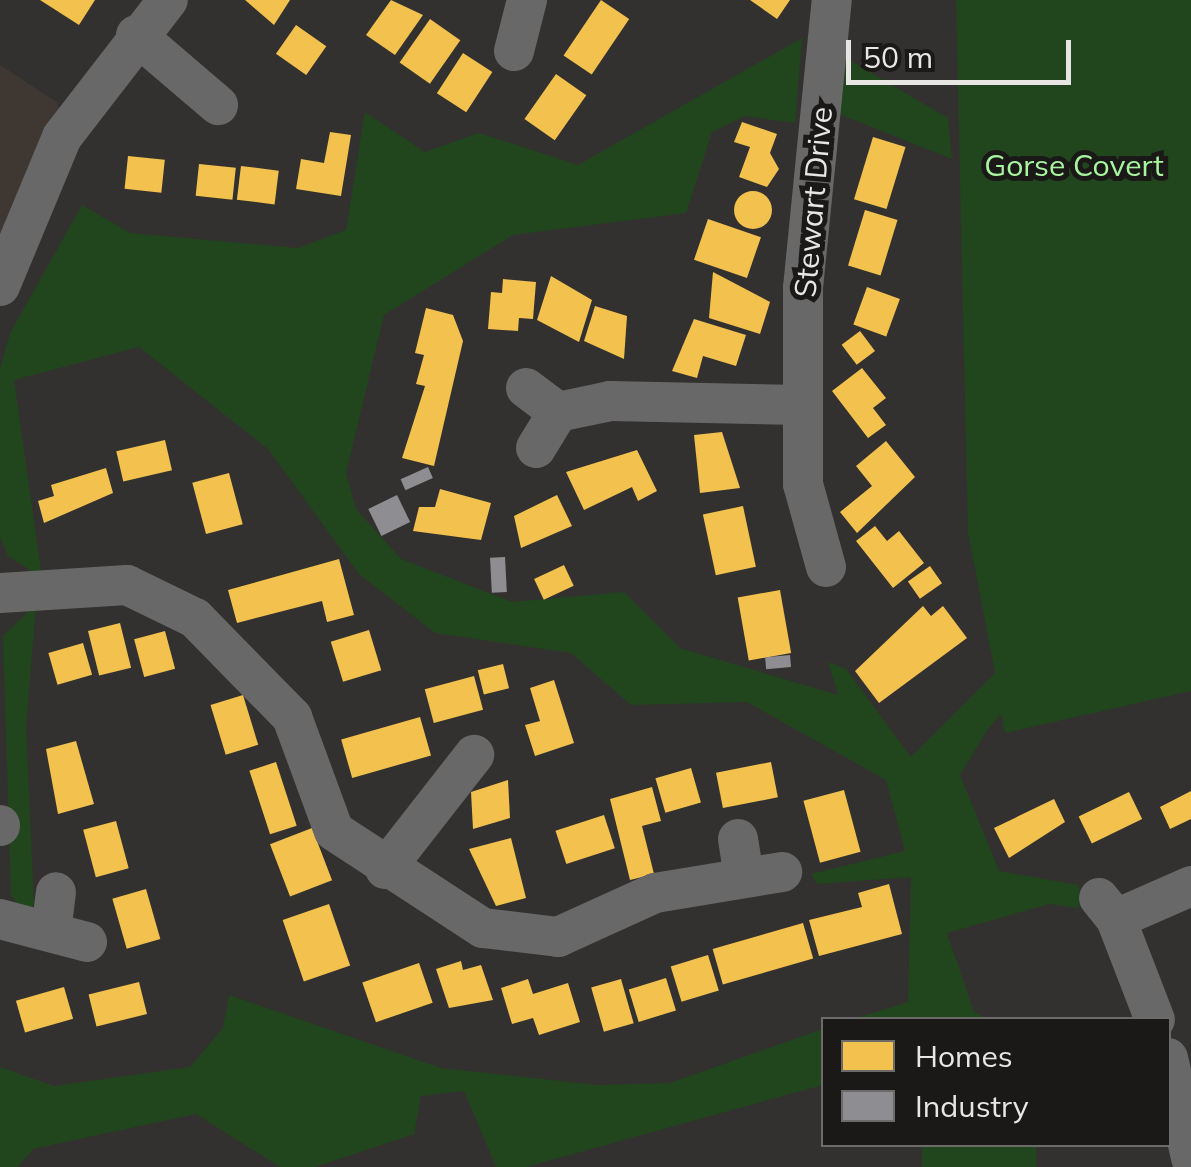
<!DOCTYPE html>
<html>
<head>
<meta charset="utf-8">
<style>
  body { margin:0 }
  #map { position:relative; width:1191px; height:1167px; overflow:hidden; background:#33312f; font-family:Mulish,sans-serif }
  div>[style] { position:absolute }
  .built>* { inset:0; background:#3f3832 }
  .green>* { inset:0; background:#21451c; transform-origin:0 0 }
  .homes>* { inset:0; background:#f2c14e; transform-origin:0 0 }
  .round { border-radius:50% }
  .industry>* { inset:0; background:#8d8d92; transform-origin:0 0 }
  .minor>* { height:40px; margin:-20px; padding:0 20px; transform-origin:20px; border-radius:20px; background:#696868 }
  span { translate:-50% -50%; white-space:nowrap; text-align:center; line-height:1.15; -webkit-text-stroke:10px #1b1918; paint-order:stroke }
  .park-label { font-size:30px; color:#a8f59f }
  .street-label { font-size:30px; color:#e8e6e4 }
  .legend { position:absolute; left:821px; top:1017px; width:350px; height:130px; box-sizing:border-box; background:#1b1918; border:2px solid #6d6b6a; margin:0; padding:12px 18px; list-style:none; font-size:30px; color:#e8e6e4 }
  .legend li { display:flex; align-items:center; gap:20px; height:50px }
  .legend b { width:50px; border:2px solid #6d6b6a }
  .scale { position:absolute; left:846px; top:40px; width:225px; height:45px; box-sizing:border-box; border:5px solid #e8e6e4; border-top:0; padding-left:12px; font-size:30px; line-height:35px; white-space:nowrap; color:#e8e6e4; -webkit-text-stroke:8px #1b1918; paint-order:stroke }
</style>
</head>
<body>
<div id="map">
  <div class="built">
    <i style="clip-path:polygon(0 65px,58px 103px,62px 137px,0 286px)"></i>
  </div>
  <div class="green">
    <i style="clip-path:polygon(956px 0,1191px 0,1191px 691px,1005px 733px,1001px 714px,988px 729px,960px 775px,999px 871px,1079px 885px,1079px 908px,1049px 904px,947px 933px,974px 1012px,989px 1019px,854px 1019px,908px 1002px,911px 877px,817px 884px,811px 874px,905px 851px,886px 780px,747px 702px,631px 705px,571px 653px,435px 633px,359px 574px,268px 449px,139px 347px,14px 380px,42px 578px,8px 556px,0 537px,0 369px,10px 333px,82px 205px,130px 233px,298px 248px,346px 230px,365px 112px,425px 152px,479px 133px,578px 165px,802px 38px,795px 123px,745px 116px,712px 132px,686px 213px,513px 235px,384px 315px,346px 473px,356px 509px,401px 559px,512px 602px,624px 592px,680px 648px,838px 695px,828px 662px,846px 669px,911px 757px,995px 673px,968px 532px)"></i>
    <i style="clip-path:polygon(839px 54px,948px 118px,952px 159px,834px 112px)"></i>
    <i style="clip-path:polygon(36px 604px,26px 727px,34px 905px,22px 912px,11px 895px,3px 636px)"></i>
    <i style="clip-path:polygon(229px 995px,441px 1068px,598px 1085px,670px 1083px,823px 1029px,823px 1085px,526px 1167px,496px 1167px,464px 1091px,421px 1096px,414px 1134px,315px 1167px,280px 1167px,196px 1114px,33px 1149px,18px 1167px,0 1167px,0 1067px,54px 1086px,190px 1067px,223px 1028px)"></i>
    <i style="left:922px;top:1145px;width:114px;height:23px"></i>
  </div>
  <div class="homes">
    <i style="clip-path:polygon(40px 0,95px 0,79px 25px)"></i>
    <i style="clip-path:polygon(245px 0,290px 0,274px 25px)"></i>
    <i style="clip-path:polygon(391px 0,423px 15px,395px 55px,366px 35px)"></i>
    <i style="left:601px;top:0;width:34px;height:67px;rotate:34deg"></i>
    <i style="clip-path:polygon(750px 0,790px 0,777px 19px)"></i>
    <i style="left:430px;top:19px;width:37px;height:53px;rotate:35deg"></i>
    <i style="left:296px;top:25px;width:37px;height:35px;rotate:35deg"></i>
    <i style="left:463px;top:53px;width:35px;height:48px;rotate:33deg"></i>
    <i style="left:556px;top:74px;width:37px;height:55px;rotate:35deg"></i>
    <i style="clip-path:polygon(742px 122px,777px 134px,770px 153px,779px 169px,767px 187px,739px 177px,750px 147px,734px 142px)"></i>
    <i style="clip-path:polygon(330px 132px,351px 135px,341px 196px,296px 189px,301px 159px,324px 163px)"></i>
    <i style="left:873px;top:137px;width:34px;height:65px;rotate:17deg"></i>
    <i style="left:128px;top:156px;width:37px;height:33px;rotate:6deg"></i>
    <i style="left:199px;top:164px;width:37px;height:32px;rotate:6deg"></i>
    <i style="left:241px;top:166px;width:38px;height:34px;rotate:7deg"></i>
    <i class="round" style="left:734px;top:191px;width:38px;height:38px"></i>
    <i style="left:865px;top:210px;width:34px;height:58px;rotate:17deg"></i>
    <i style="left:708px;top:219px;width:56px;height:43px;rotate:19deg"></i>
    <i style="clip-path:polygon(713px 272px,770px 302px,760px 334px,709px 318px)"></i>
    <i style="clip-path:polygon(551px 276px,592px 300px,579px 342px,537px 320px)"></i>
    <i style="clip-path:polygon(503px 279px,536px 282px,533px 319px,519px 318px,518px 331px,488px 329px,491px 292px,502px 293px)"></i>
    <i style="left:867px;top:287px;width:35px;height:40px;rotate:20deg"></i>
    <i style="clip-path:polygon(595px 306px,627px 316px,624px 359px,584px 341px)"></i>
    <i style="clip-path:polygon(426px 308px,453px 315px,463px 341px,434px 466px,402px 458px,425px 386px,416px 384px,424px 355px,415px 353px)"></i>
    <i style="clip-path:polygon(694px 319px,746px 335px,736px 366px,703px 356px,697px 378px,672px 371px)"></i>
    <i style="left:860px;top:331px;width:25px;height:23px;rotate:53deg"></i>
    <i style="clip-path:polygon(862px 368px,886px 398px,873px 408px,886px 425px,868px 438px,832px 391px)"></i>
    <i style="clip-path:polygon(722px 432px,740px 488px,700px 493px,694px 435px)"></i>
    <i style="left:165px;top:440px;width:31px;height:50px;rotate:77deg"></i>
    <i style="clip-path:polygon(886px 441px,915px 477px,857px 533px,840px 512px,872px 486px,856px 466px)"></i>
    <i style="clip-path:polygon(637px 450px,657px 491px,638px 501px,632px 487px,584px 510px,566px 472px)"></i>
    <i style="clip-path:polygon(106px 468px,113px 493px,44px 523px,38px 501px,54px 496px,51px 485px)"></i>
    <i style="left:229px;top:473px;width:53px;height:38px;rotate:75deg"></i>
    <i style="clip-path:polygon(440px 489px,491px 503px,481px 540px,413px 531px,419px 507px,435px 507px)"></i>
    <i style="clip-path:polygon(557px 495px,572px 526px,521px 548px,514px 516px)"></i>
    <i style="left:743px;top:506px;width:62px;height:41px;rotate:78deg"></i>
    <i style="clip-path:polygon(875px 526px,887px 541px,899px 531px,924px 563px,893px 588px,856px 541px)"></i>
    <i style="clip-path:polygon(339px 559px,354px 615px,327px 622px,322px 601px,237px 623px,228px 590px)"></i>
    <i style="left:564px;top:565px;width:23px;height:33px;rotate:65deg"></i>
    <i style="left:930px;top:566px;width:21px;height:27px;rotate:55deg"></i>
    <i style="left:780px;top:590px;width:64px;height:43px;rotate:80deg"></i>
    <i style="clip-path:polygon(923px 606px,931px 616px,943px 606px,967px 638px,879px 703px,855px 671px)"></i>
    <i style="left:120px;top:623px;width:46px;height:33px;rotate:76deg"></i>
    <i style="left:369px;top:630px;width:42px;height:40px;rotate:73deg"></i>
    <i style="left:165px;top:631px;width:39px;height:32px;rotate:75deg"></i>
    <i style="left:83px;top:643px;width:33px;height:36px;rotate:74deg"></i>
    <i style="left:503px;top:664px;width:25px;height:26px;rotate:76deg"></i>
    <i style="left:474px;top:676px;width:35px;height:51px;rotate:75deg"></i>
    <i style="clip-path:polygon(554px 680px,574px 743px,535px 756px,525px 725px,540px 721px,530px 688px)"></i>
    <i style="left:243px;top:695px;width:52px;height:34px;rotate:73deg"></i>
    <i style="left:420px;top:717px;width:40px;height:82px;rotate:74deg"></i>
    <i style="clip-path:polygon(76px 741px,94px 804px,58px 814px,46px 749px)"></i>
    <i style="left:276px;top:762px;width:67px;height:28px;rotate:72deg"></i>
    <i style="left:771px;top:762px;width:36px;height:56px;rotate:79deg"></i>
    <i style="left:691px;top:768px;width:36px;height:37px;rotate:74deg"></i>
    <i style="clip-path:polygon(508px 780px,510px 818px,473px 829px,471px 792px)"></i>
    <i style="clip-path:polygon(652px 787px,661px 821px,642px 826px,654px 874px,630px 880px,610px 799px)"></i>
    <i style="left:844px;top:790px;width:64px;height:42px;rotate:75deg"></i>
    <i style="clip-path:polygon(1191px 791px,1191px 819px,1170px 829px,1160px 807px)"></i>
    <i style="left:1129px;top:792px;width:30px;height:56px;rotate:64deg"></i>
    <i style="clip-path:polygon(1054px 799px,1065px 822px,1009px 858px,994px 828px)"></i>
    <i style="left:604px;top:815px;width:35px;height:51px;rotate:72deg"></i>
    <i style="left:116px;top:821px;width:49px;height:34px;rotate:75deg"></i>
    <i style="left:312px;top:828px;width:56px;height:45px;rotate:69deg"></i>
    <i style="clip-path:polygon(511px 838px,526px 898px,496px 906px,469px 849px)"></i>
    <i style="clip-path:polygon(889px 884px,902px 934px,819px 956px,809px 920px,862px 907px,858px 893px)"></i>
    <i style="left:146px;top:889px;width:52px;height:35px;rotate:74deg"></i>
    <i style="left:329px;top:904px;width:65px;height:49px;rotate:71deg"></i>
    <i style="left:803px;top:923px;width:37px;height:94px;rotate:74deg"></i>
    <i style="left:708px;top:955px;width:37px;height:39px;rotate:73deg"></i>
    <i style="clip-path:polygon(461px 961px,463px 970px,481px 965px,493px 1000px,449px 1008px,436px 969px)"></i>
    <i style="left:419px;top:963px;width:42px;height:60px;rotate:71deg"></i>
    <i style="left:666px;top:978px;width:34px;height:39px;rotate:73deg"></i>
    <i style="clip-path:polygon(528px 979px,533px 994px,568px 983px,580px 1022px,539px 1035px,533px 1018px,512px 1024px,501px 988px)"></i>
    <i style="left:621px;top:979px;width:46px;height:31px;rotate:74deg"></i>
    <i style="left:139px;top:982px;width:33px;height:52px;rotate:76deg"></i>
    <i style="left:64px;top:987px;width:33px;height:50px;rotate:74deg"></i>
  </div>
  <div class="industry">
    <i style="left:428px;top:467px;width:12px;height:30px;rotate:66deg"></i>
    <i style="left:397px;top:495px;width:30px;height:32px;rotate:64deg"></i>
    <i style="left:505px;top:557px;width:35px;height:15px;rotate:87deg"></i>
    <i style="left:790px;top:655px;width:12px;height:25px;rotate:85deg"></i>
  </div>
  <div class="minor">
    <i style="left:136px;top:35px;width:108px;rotate:40.5deg"></i>
    <i style="left:514px;top:51px;width:53px;rotate:-75.7deg"></i>
    <i style="left:0;top:286px;width:161px;rotate:-67.4deg"></i>
    <i style="left:62px;top:137px;width:173px;rotate:-52.3deg"></i>
    <i style="left:526px;top:388px;width:40px;rotate:37deg"></i>
    <i style="left:536px;top:448px;width:42px;rotate:-58.6deg"></i>
    <i style="left:558px;top:412px;width:53px;rotate:-11.9deg"></i>
    <i style="left:610px;top:401px;width:192px;rotate:1.2deg"></i>
    <i style="left:826px;top:567px;width:86px;rotate:-105.5deg"></i>
    <i style="left:803px;top:484px;width:196px;rotate:-90deg"></i>
    <i style="left:803px;top:288px;width:289px;rotate:-84.3deg"></i>
    <i style="left:0;top:593px;width:127px;rotate:-3.6deg"></i>
    <i style="left:127px;top:585px;width:76px;rotate:25.9deg"></i>
    <i style="left:195px;top:618px;width:139px;rotate:45.6deg"></i>
    <i style="left:292px;top:717px;width:121px;rotate:69.8deg"></i>
    <i style="left:334px;top:831px;width:178px;rotate:33.1deg"></i>
    <i style="left:483px;top:928px;width:76px;rotate:6.8deg"></i>
    <i style="left:558px;top:937px;width:107px;rotate:-24.4deg"></i>
    <i style="left:655px;top:893px;width:129px;rotate:-9.4deg"></i>
    <i style="left:0;top:825px;width:1px;rotate:90deg"></i>
    <i style="left:738px;top:839px;width:38px;rotate:81deg"></i>
    <i style="left:385px;top:869px;width:145px;rotate:-52deg"></i>
    <i style="left:1099px;top:898px;width:27px;rotate:51deg"></i>
    <i style="left:1116px;top:919px;width:108px;rotate:68.9deg"></i>
    <i style="left:0;top:919px;width:90px;rotate:14.8deg"></i>
    <i style="left:1116px;top:919px;width:82px;rotate:-23.7deg"></i>
    <i style="left:51px;top:932px;width:40px;rotate:-82.9deg"></i>
    <i style="left:1168px;top:1058px;width:103px;rotate:77deg"></i>
  </div>
  <div class="park-label">
    <span style="left:1074px;top:165px">Gorse Covert</span>
  </div>
  <div class="street-label">
    <span style="left:813px;top:202px;rotate:-85deg">Stewart Drive</span>
  </div>
  <ul class="legend">
  <li><b style="height:28px;background:#f2c14e"></b>Homes</li>
  <li><b style="height:28px;background:#8d8d92"></b>Industry</li>
  </ul>
  <div class="scale">50 m</div>
</div>
</body>
</html>
